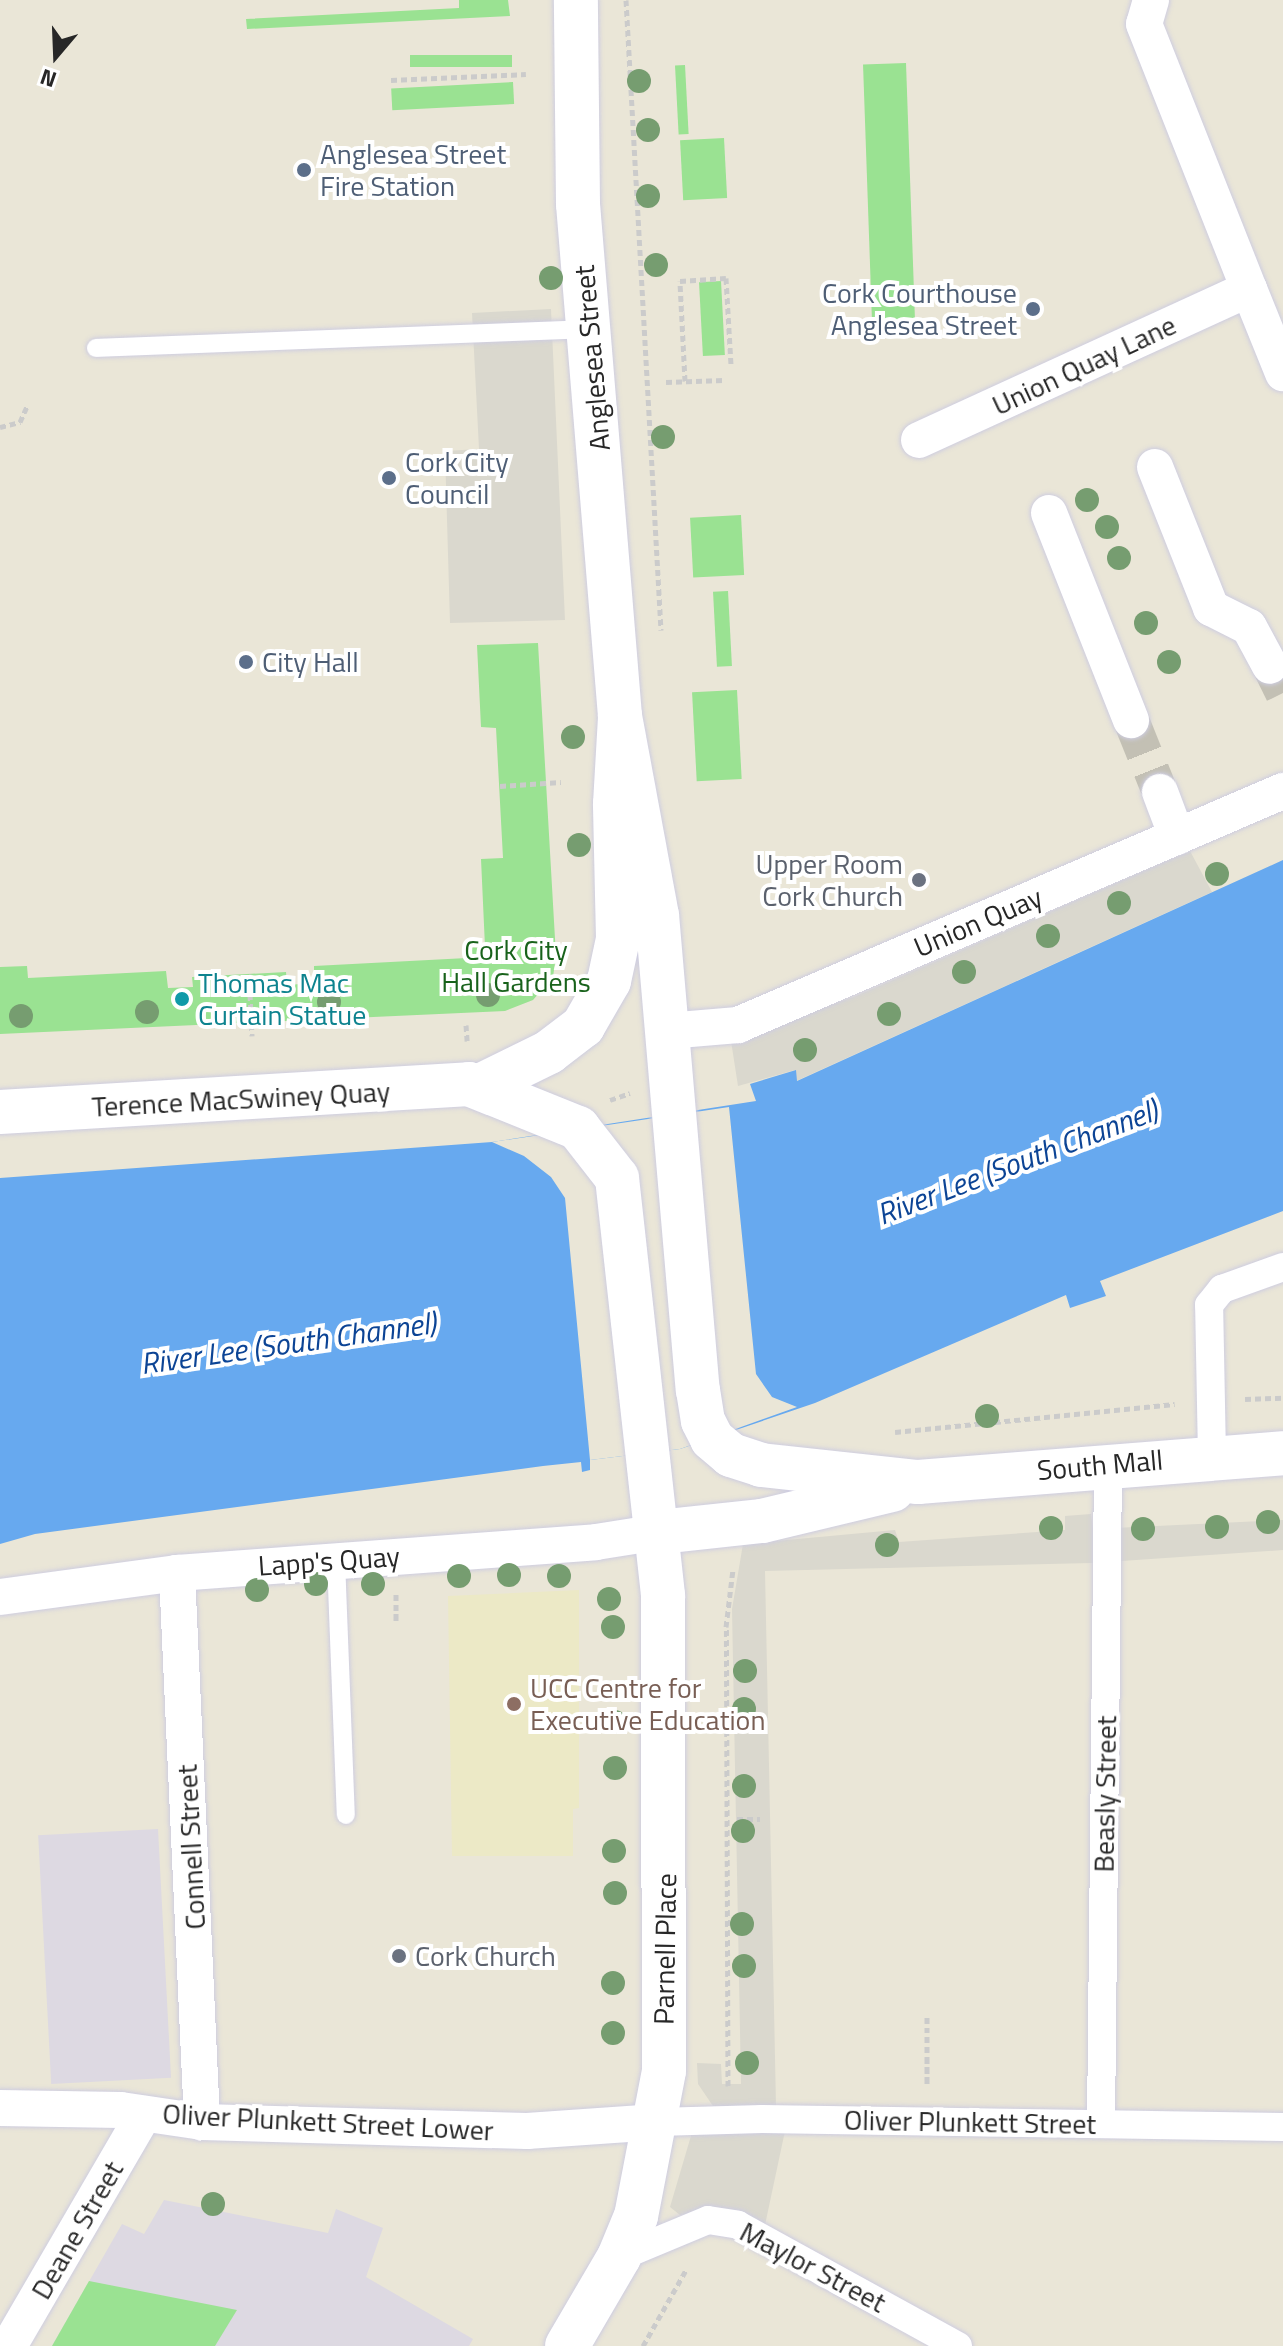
<!DOCTYPE html>
<html>
<head>
<meta charset="utf-8">
<style>
  body { margin:0 }
  #map { position:relative; width:1283px; height:2346px; overflow:hidden; background:#eae6d7; font-family:"Titillium Web",sans-serif }
  div>[style] { position:absolute }
  .industrial>* { inset:0; background:#ddd9e2; transform-origin:0 0 }
  .education>* { inset:0; background:#ece9c6 }
  .green>* { inset:0; background:#9ae292; transform-origin:0 0 }
  .plaza>* { inset:0; background:#dad8ce }
  .water>* { inset:0; background:#67a9ef }
  .pier>* { inset:0; background:#eae6d7 }
  .minor-tunnel>* { height:36px; margin-top:-18px; transform-origin:0; background:repeating-linear-gradient(90deg,#c3c0b4 0 36px,transparent 0 54px) }
  .path>* { height:5px; margin-top:-2.5px; transform-origin:0; background:repeating-linear-gradient(90deg,#cbcbcb 0 6px,transparent 0 10px) }
  .roads { filter:drop-shadow(0 0 2px #cecde0) drop-shadow(0 0 2px #cecde0) }
  .service>* { height:18px; margin:-9px; padding:0 9px; transform-origin:9px; border-radius:9px; background:#fff }
  .pedestrian>* { height:28px; margin:-14px; padding:0 14px; transform-origin:14px; border-radius:14px; background:#fff }
  .minor>* { height:36px; margin:-18px; padding:0 18px; transform-origin:18px; border-radius:18px; background:#fff }
  .secondary>* { height:44px; margin:-22px; padding:0 22px; transform-origin:22px; border-radius:22px; background:#fff }
  .trees>* { width:24px; height:24px; margin:-12px; border-radius:50%; background:#769d70 }
  .dots>* { width:22px; height:22px; translate:-50% -50%; box-sizing:border-box; border:4px solid #fff; border-radius:50% }
  span { translate:-50% -50%; white-space:nowrap; text-align:center; line-height:1.15; -webkit-text-stroke:8px #fff; paint-order:stroke }
  .service-label { font-size:28px; color:#4e5e75 }
  .left { translate:0 -50%; text-align:left }
  .right { translate:-100% -50%; text-align:right }
  .street-label { font-size:28px; color:#272727 }
  .worship-label { font-size:28px; color:#5b616d }
  .park-label { font-size:28px; color:#18621b }
  .culture-label { font-size:28px; color:#0d838f }
  .education-label { font-size:28px; color:#785e54 }
  .water-label { font-size:30px; color:#0c4495; font-style:italic }
  .north { position:absolute; left:16px; top:16px; width:80px; height:80px; -webkit-text-stroke:6px #fff; paint-order:stroke; rotate:199deg; font-size:22px; font-weight:700; line-height:32px; text-align:center; color:#272727 }
  .north::after { content:''; display:block; margin:auto; width:28px; height:36px; background:#272727; clip-path:polygon(50% 0,100% 100%,50% 72%,0 100%) }
</style>
</head>
<body>
<div id="map">
  <div class="industrial">
    <i style="left:158px;top:1829px;width:249px;height:120px;rotate:87deg"></i>
    <i style="clip-path:polygon(164px 2200px,328px 2233px,336px 2209px,383px 2228px,366px 2277px,473px 2339px,469px 2346px,52px 2346px,122px 2224px,144px 2234px)"></i>
  </div>
  <div class="education">
    <i style="clip-path:polygon(579px 1590px,579px 1808px,573px 1809px,573px 1856px,452px 1856px,448px 1596px)"></i>
  </div>
  <div class="green">
    <i style="clip-path:polygon(459px 0,508px 0,510px 16px,247px 29px,246px 19px,459px 8px)"></i>
    <i style="left:512px;top:55px;width:12px;height:102px;rotate:90deg"></i>
    <i style="left:906px;top:63px;width:266px;height:43px;rotate:88deg"></i>
    <i style="left:685px;top:65px;width:69px;height:10px;rotate:87deg"></i>
    <i style="left:513px;top:82px;width:22px;height:122px;rotate:87deg"></i>
    <i style="left:724px;top:138px;width:60px;height:44px;rotate:87deg"></i>
    <i style="left:721px;top:281px;width:74px;height:22px;rotate:87deg"></i>
    <i style="left:741px;top:515px;width:60px;height:51px;rotate:87deg"></i>
    <i style="left:728px;top:591px;width:75px;height:15px;rotate:87deg"></i>
    <i style="clip-path:polygon(538px 643px,556px 956px,553px 977px,533px 1000px,505px 1011px,0 1034px,0 967px,27px 966px,28px 978px,166px 971px,168px 988px,193px 987px,192px 977px,286px 972px,287px 985px,314px 983px,314px 966px,467px 958px,466px 948px,485px 947px,481px 859px,503px 858px,496px 728px,481px 727px,477px 645px)"></i>
    <i style="left:737px;top:690px;width:89px;height:45px;rotate:87deg"></i>
    <i style="clip-path:polygon(89px 2281px,237px 2310px,215px 2346px,52px 2346px)"></i>
  </div>
  <div class="plaza">
    <i style="clip-path:polygon(551px 309px,565px 620px,450px 623px,445px 451px,479px 449px,472px 313px)"></i>
    <i style="clip-path:polygon(1190px 851px,1212px 892px,796px 1081px,795px 1070px,738px 1086px,731px 1041px,856px 996px)"></i>
    <i style="clip-path:polygon(1091px 1514px,1093px 1529px,1283px 1520px,1283px 1550px,1092px 1563px,765px 1571px,776px 2106px,713px 2106px,698px 2084px,697px 2063px,721px 2064px,722px 2084px,741px 2084px,732px 1609px,743px 1544px,895px 1530px,899px 1542px,1065px 1530px,1065px 1516px)"></i>
    <i style="clip-path:polygon(693px 2129px,785px 2131px,765px 2225px,712px 2210px,680px 2215px,670px 2207px)"></i>
  </div>
  <div class="water">
    <i style="clip-path:polygon(1283px 860px,1283px 1211px,1100px 1281px,1106px 1296px,1070px 1308px,1066px 1295px,815px 1403px,680px 1449px,590px 1460px,590px 1470px,582px 1472px,581px 1462px,543px 1466px,35px 1534px,0 1544px,0 1178px,492px 1142px,756px 1101px,750px 1084px,796px 1070px,797px 1081px)"></i>
  </div>
  <div class="pier">
    <i style="clip-path:polygon(729px 1107px,756px 1374px,772px 1397px,797px 1407px,680px 1449px,590px 1460px,565px 1198px,551px 1177px,524px 1156px,492px 1142px)"></i>
  </div>
  <div class="minor-tunnel">
    <i style="left:1270px;top:666px;width:30px;rotate:64deg"></i>
    <i style="left:1131px;top:720px;width:78px;rotate:68.1deg"></i>
  </div>
  <div class="path">
    <i style="left:626px;top:0;width:631px;rotate:86.82deg"></i>
    <i style="left:391px;top:80px;width:135px;rotate:-2.5deg"></i>
    <i style="left:685px;top:381px;width:100px;rotate:-92.9deg"></i>
    <i style="left:680px;top:281px;width:46px;rotate:-3.7deg"></i>
    <i style="left:726px;top:278px;width:87px;rotate:86.7deg"></i>
    <i style="left:666px;top:382px;width:58px;rotate:-2deg"></i>
    <i style="left:0;top:427px;width:21px;rotate:-14deg"></i>
    <i style="left:20px;top:422px;width:17px;rotate:-66deg"></i>
    <i style="left:500px;top:786px;width:61px;rotate:-3.8deg"></i>
    <i style="left:249px;top:974px;width:62px;rotate:87.2deg"></i>
    <i style="left:466px;top:1025px;width:16px;rotate:86deg"></i>
    <i style="left:610px;top:1100px;width:21px;rotate:-19deg"></i>
    <i style="left:1245px;top:1399px;width:38px;rotate:-2deg"></i>
    <i style="left:895px;top:1432px;width:281px;rotate:-5.7deg"></i>
    <i style="left:396px;top:1594px;width:29px;rotate:90deg"></i>
    <i style="left:737px;top:1819px;width:23px"></i>
    <i style="left:927px;top:2017px;width:68px;rotate:90deg"></i>
    <i style="left:728px;top:2086px;width:459px;rotate:-90.2deg"></i>
    <i style="left:726px;top:1627px;width:58px;rotate:-83.1deg"></i>
    <i style="left:643px;top:2346px;width:87px;rotate:-60.5deg"></i>
  </div>
  <div class="roads">
    <div class="service">
      <i style="left:96px;top:348px;width:493px;rotate:-2.2deg"></i>
      <i style="left:336px;top:1560px;width:255px;rotate:87.8deg"></i>
    </div>
    <div class="pedestrian">
      <i style="left:1212px;top:1456px;width:151px;rotate:-91.1deg"></i>
      <i style="left:1209px;top:1305px;width:21px;rotate:-51deg"></i>
      <i style="left:1222px;top:1289px;width:65px;rotate:-19.8deg"></i>
      <i style="left:657px;top:2122px;width:105px;rotate:-1.6deg"></i>
      <i style="left:762px;top:2119px;width:521px;rotate:0.88deg"></i>
      <i style="left:1101px;top:2124px;width:660px;rotate:-89.39deg"></i>
      <i style="left:619px;top:2257px;width:96px;rotate:-22.6deg"></i>
      <i style="left:708px;top:2220px;width:30px;rotate:9deg"></i>
      <i style="left:738px;top:2225px;width:251px;rotate:28.8deg"></i>
    </div>
    <div class="minor">
      <i style="left:1151px;top:0;width:25px;rotate:106deg"></i>
      <i style="left:1144px;top:24px;width:285px;rotate:68.4deg"></i>
      <i style="left:919px;top:440px;width:363px;rotate:-24.6deg"></i>
      <i style="left:1249px;top:289px;width:91px;rotate:68deg"></i>
      <i style="left:1155px;top:467px;width:152px;rotate:68.3deg"></i>
      <i style="left:1211px;top:608px;width:42px;rotate:26.6deg"></i>
      <i style="left:1249px;top:627px;width:44px;rotate:61.7deg"></i>
      <i style="left:1049px;top:513px;width:223px;rotate:68.4deg"></i>
      <i style="left:1160px;top:792px;width:48px;rotate:69.3deg"></i>
      <i style="left:667px;top:1031px;width:71px;rotate:-4.8deg"></i>
      <i style="left:738px;top:1025px;width:593px;rotate:-23.24deg"></i>
      <i style="left:177px;top:1573px;width:550px;rotate:87.39deg"></i>
      <i style="left:0;top:1597px;width:179px;rotate:-7.7deg"></i>
      <i style="left:177px;top:1573px;width:420px;rotate:-4.2deg"></i>
      <i style="left:596px;top:1542px;width:64px;rotate:-9deg"></i>
      <i style="left:0;top:2108px;width:121px;rotate:0.9deg"></i>
      <i style="left:121px;top:2110px;width:82px;rotate:8.4deg"></i>
      <i style="left:202px;top:2122px;width:325px;rotate:1.6deg"></i>
      <i style="left:527px;top:2131px;width:130px;rotate:-4deg"></i>
      <i style="left:9px;top:2346px;width:268px;rotate:-59.8deg"></i>
    </div>
    <div class="secondary">
      <i style="left:620px;top:716px;width:202px;rotate:79.5deg"></i>
      <i style="left:657px;top:915px;width:477px;rotate:85.1deg"></i>
      <i style="left:698px;top:1390px;width:31px;rotate:81deg"></i>
      <i style="left:703px;top:1421px;width:20px;rotate:63deg"></i>
      <i style="left:712px;top:1439px;width:25px;rotate:40deg"></i>
      <i style="left:731px;top:1455px;width:32px;rotate:18deg"></i>
      <i style="left:761px;top:1465px;width:158px;rotate:6.2deg"></i>
      <i style="left:918px;top:1482px;width:366px;rotate:-4.5deg"></i>
      <i style="left:482px;top:1085px;width:75px;rotate:-26.2deg"></i>
      <i style="left:549px;top:1052px;width:43px;rotate:-37.4deg"></i>
      <i style="left:583px;top:1026px;width:52px;rotate:-60deg"></i>
      <i style="left:609px;top:981px;width:43px;rotate:-77.9deg"></i>
      <i style="left:618px;top:939px;width:135px;rotate:-91.3deg"></i>
      <i style="left:615px;top:804px;width:88px;rotate:-86.7deg"></i>
      <i style="left:620px;top:716px;width:514px;rotate:-94.69deg"></i>
      <i style="left:578px;top:204px;width:204px;rotate:-90.6deg"></i>
      <i style="left:0;top:1112px;width:470px;rotate:-3.4deg"></i>
      <i style="left:469px;top:1084px;width:118px;rotate:22deg"></i>
      <i style="left:578px;top:1128px;width:63px;rotate:52deg"></i>
      <i style="left:617px;top:1178px;width:420px;rotate:83.7deg"></i>
      <i style="left:663px;top:1595px;width:476px;rotate:89.9deg"></i>
      <i style="left:664px;top:2071px;width:148px;rotate:100.9deg"></i>
      <i style="left:636px;top:2216px;width:44px;rotate:112.5deg"></i>
      <i style="left:619px;top:2257px;width:103px;rotate:120.3deg"></i>
      <i style="left:659px;top:1532px;width:104px;rotate:-6.1deg"></i>
      <i style="left:762px;top:1521px;width:134px;rotate:-13.4deg"></i>
    </div>
  </div>
  <div class="trees">
    <i style="left:639px;top:81px"></i>
    <i style="left:648px;top:130px"></i>
    <i style="left:648px;top:196px"></i>
    <i style="left:656px;top:265px"></i>
    <i style="left:551px;top:278px"></i>
    <i style="left:663px;top:437px"></i>
    <i style="left:1087px;top:500px"></i>
    <i style="left:1107px;top:527px"></i>
    <i style="left:1119px;top:558px"></i>
    <i style="left:1146px;top:623px"></i>
    <i style="left:1169px;top:662px"></i>
    <i style="left:573px;top:737px"></i>
    <i style="left:579px;top:845px"></i>
    <i style="left:1217px;top:874px"></i>
    <i style="left:1119px;top:903px"></i>
    <i style="left:1048px;top:936px"></i>
    <i style="left:964px;top:972px"></i>
    <i style="left:488px;top:995px"></i>
    <i style="left:329px;top:1002px"></i>
    <i style="left:147px;top:1012px"></i>
    <i style="left:889px;top:1014px"></i>
    <i style="left:21px;top:1016px"></i>
    <i style="left:805px;top:1050px"></i>
    <i style="left:987px;top:1416px"></i>
    <i style="left:1268px;top:1522px"></i>
    <i style="left:1217px;top:1527px"></i>
    <i style="left:1051px;top:1528px"></i>
    <i style="left:1143px;top:1529px"></i>
    <i style="left:887px;top:1545px"></i>
    <i style="left:509px;top:1575px"></i>
    <i style="left:459px;top:1576px"></i>
    <i style="left:559px;top:1576px"></i>
    <i style="left:316px;top:1584px"></i>
    <i style="left:373px;top:1584px"></i>
    <i style="left:257px;top:1590px"></i>
    <i style="left:609px;top:1599px"></i>
    <i style="left:613px;top:1627px"></i>
    <i style="left:745px;top:1671px"></i>
    <i style="left:744px;top:1709px"></i>
    <i style="left:615px;top:1722px"></i>
    <i style="left:615px;top:1768px"></i>
    <i style="left:744px;top:1786px"></i>
    <i style="left:743px;top:1831px"></i>
    <i style="left:614px;top:1851px"></i>
    <i style="left:615px;top:1893px"></i>
    <i style="left:742px;top:1924px"></i>
    <i style="left:744px;top:1966px"></i>
    <i style="left:613px;top:1983px"></i>
    <i style="left:613px;top:2033px"></i>
    <i style="left:747px;top:2063px"></i>
    <i style="left:213px;top:2204px"></i>
  </div>
  <div class="dots">
    <i style="left:304px;top:170px;background:#5c6f8a"></i>
    <i style="left:1033px;top:309px;background:#5c6f8a"></i>
    <i style="left:389px;top:478px;background:#5c6f8a"></i>
    <i style="left:246px;top:662px;background:#5c6f8a"></i>
    <i style="left:919px;top:880px;background:#6b7280"></i>
    <i style="left:182px;top:999px;background:#0f9aa8"></i>
    <i style="left:514px;top:1704px;background:#8d6e63"></i>
    <i style="left:399px;top:1956px;background:#6b7280"></i>
  </div>
  <div class="service-label">
    <span class="left" style="left:320px;top:170px">Anglesea Street<br>Fire Station</span>
    <span class="right" style="left:1017px;top:309px">Cork Courthouse<br>Anglesea Street</span>
    <span class="left" style="left:405px;top:478px">Cork City<br>Council</span>
    <span class="left" style="left:262px;top:662px">City Hall</span>
  </div>
  <div class="street-label">
    <span style="left:592px;top:358px;rotate:-95deg">Anglesea Street</span>
    <span style="left:1084px;top:365px;rotate:-25deg">Union Quay Lane</span>
    <span style="left:978px;top:922px;rotate:-23deg">Union Quay</span>
    <span style="left:241px;top:1099px;rotate:-3deg">Terence MacSwiney Quay</span>
    <span style="left:1100px;top:1465px;rotate:-5deg">South Mall</span>
    <span style="left:329px;top:1561px;rotate:-4deg">Lapp's Quay</span>
    <span style="left:1105px;top:1794px;rotate:-89deg">Beasly Street</span>
    <span style="left:191px;top:1847px;rotate:-93deg">Connell Street</span>
    <span style="left:665px;top:1949px;rotate:-89deg">Parnell Place</span>
    <span style="left:328px;top:2122px;rotate:3deg">Oliver Plunkett Street Lower</span>
    <span style="left:970px;top:2122px;rotate:1deg">Oliver Plunkett Street</span>
    <span style="left:77px;top:2230px;rotate:-60deg">Deane Street</span>
    <span style="left:813px;top:2267px;rotate:28deg">Maylor Street</span>
  </div>
  <div class="worship-label">
    <span class="right" style="left:903px;top:880px">Upper Room<br>Cork Church</span>
    <span class="left" style="left:415px;top:1956px">Cork Church</span>
  </div>
  <div class="park-label">
    <span style="left:516px;top:966px">Cork City<br>Hall Gardens</span>
  </div>
  <div class="culture-label">
    <span class="left" style="left:198px;top:999px">Thomas Mac<br>Curtain Statue</span>
  </div>
  <div class="education-label">
    <span class="left" style="left:530px;top:1704px">UCC Centre for<br>Executive Education</span>
  </div>
  <div class="water-label">
    <span style="left:1017px;top:1162px;rotate:-21deg">River Lee (South Channel)</span>
    <span style="left:288px;top:1343px;rotate:-8deg">River Lee (South Channel)</span>
  </div>
  <div class="north">N</div>
</div>
</body>
</html>
